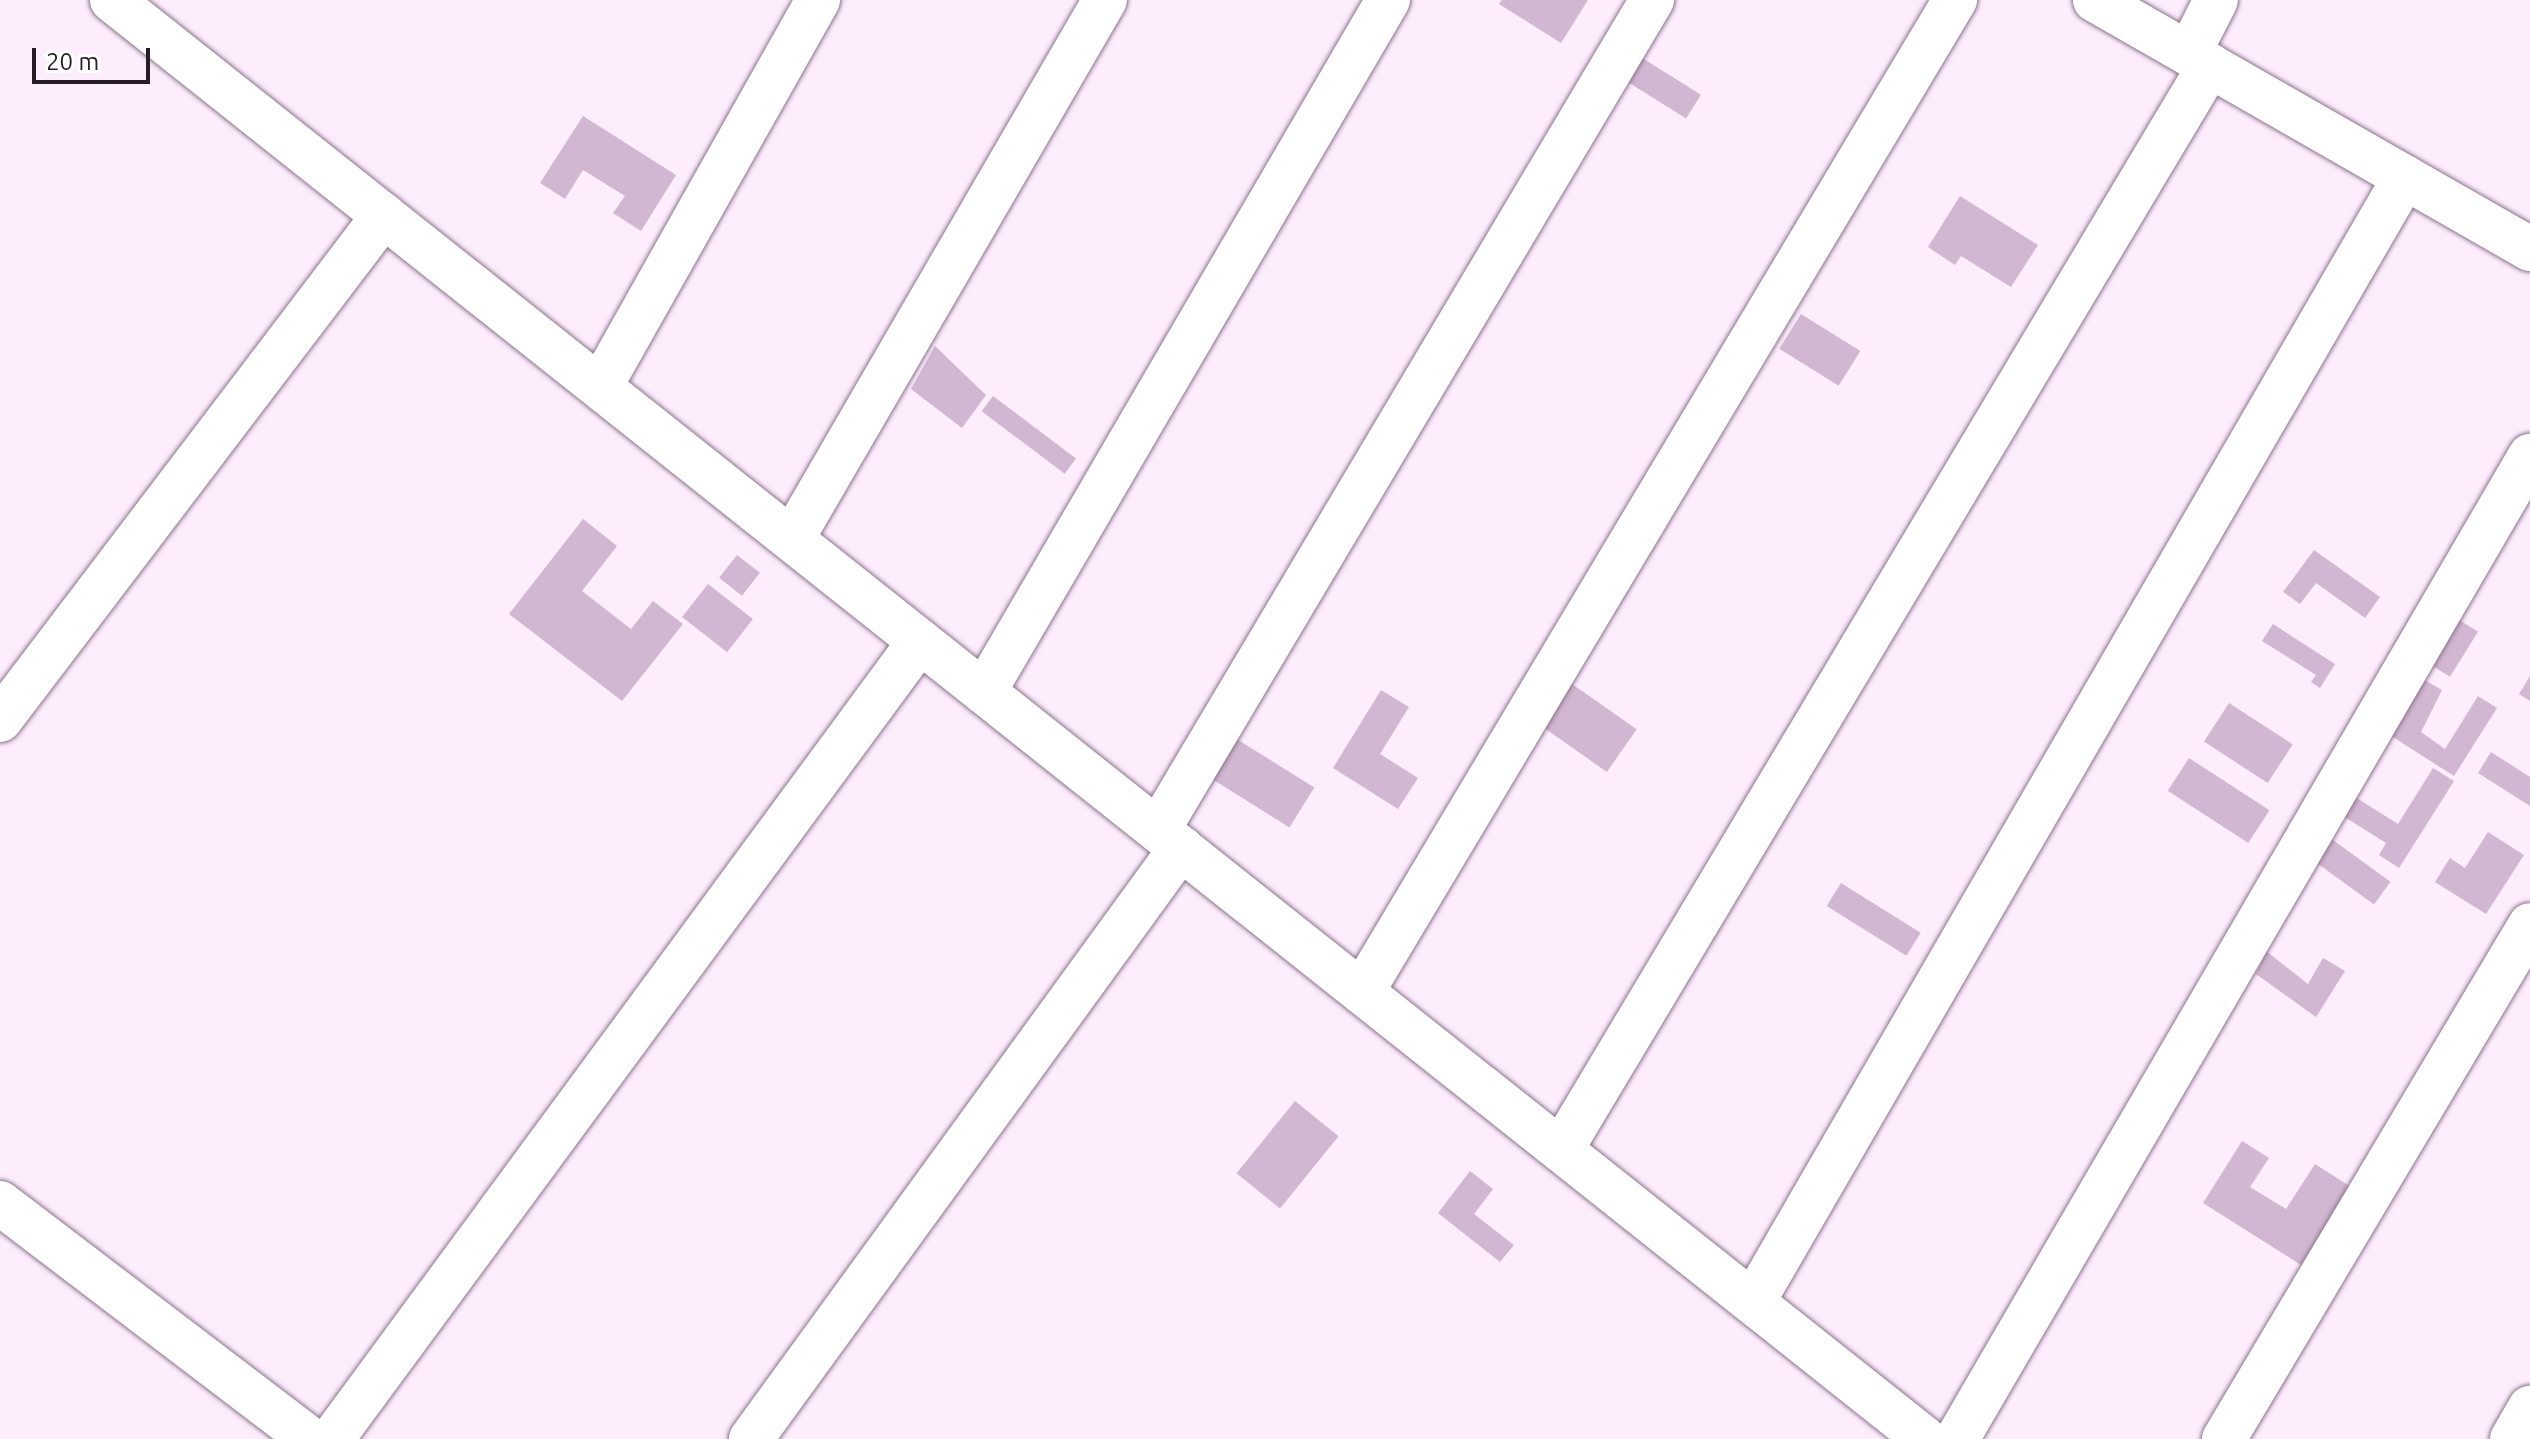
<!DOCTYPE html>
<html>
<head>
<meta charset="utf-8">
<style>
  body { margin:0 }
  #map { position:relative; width:2530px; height:1439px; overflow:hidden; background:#fdedfd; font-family:Ubuntu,sans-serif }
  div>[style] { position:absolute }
  .building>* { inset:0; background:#d1b7d1; transform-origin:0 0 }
  .roads { filter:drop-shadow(0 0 2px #8b738b) drop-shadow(0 0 2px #8b738b) }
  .minor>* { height:44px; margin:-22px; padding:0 22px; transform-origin:22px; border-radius:22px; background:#fff }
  span { translate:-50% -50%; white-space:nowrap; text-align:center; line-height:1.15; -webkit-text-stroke:7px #fff; paint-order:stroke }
  .scale { position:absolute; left:32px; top:48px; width:118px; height:36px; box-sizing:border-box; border:4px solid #261d26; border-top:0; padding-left:10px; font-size:24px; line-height:28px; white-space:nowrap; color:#261d26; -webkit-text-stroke:6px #fff; paint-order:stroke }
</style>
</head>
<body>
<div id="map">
  <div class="building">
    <i style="clip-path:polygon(1502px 0,1588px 0,1561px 43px,1499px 4px)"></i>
    <i style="left:1639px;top:56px;width:73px;height:28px;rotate:32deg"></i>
    <i style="clip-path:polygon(583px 116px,676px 175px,641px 231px,613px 213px,625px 196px,583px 170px,565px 199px,540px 183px)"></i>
    <i style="clip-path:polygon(1960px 196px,2038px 245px,2011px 287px,1961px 256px,1955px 265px,1928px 247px)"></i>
    <i style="left:1801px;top:314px;width:70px;height:41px;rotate:32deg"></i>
    <i style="clip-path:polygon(935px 346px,986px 395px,962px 428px,911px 389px)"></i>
    <i style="left:993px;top:396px;width:104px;height:19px;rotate:37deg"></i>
    <i style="clip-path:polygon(583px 519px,617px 546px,582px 591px,631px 629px,653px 601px,683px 624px,622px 701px,509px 614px)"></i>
    <i style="clip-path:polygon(2314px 550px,2380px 597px,2365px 618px,2316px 583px,2300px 604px,2283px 592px)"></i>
    <i style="left:737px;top:555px;width:29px;height:29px;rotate:38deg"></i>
    <i style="left:708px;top:584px;width:57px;height:42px;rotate:38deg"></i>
    <i style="left:2456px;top:618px;width:26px;height:53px;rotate:32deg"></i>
    <i style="clip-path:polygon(2273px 624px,2335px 664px,2320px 688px,2311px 682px,2316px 675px,2262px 641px)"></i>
    <i style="clip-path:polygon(2530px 676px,2530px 701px,2519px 694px)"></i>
    <i style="clip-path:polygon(2419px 677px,2442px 690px,2421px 732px,2445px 749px,2478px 696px,2497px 708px,2454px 776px,2385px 732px)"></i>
    <i style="left:1572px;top:684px;width:79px;height:52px;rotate:35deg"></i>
    <i style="clip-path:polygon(1381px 690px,1409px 707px,1380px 754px,1418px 778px,1398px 809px,1333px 768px)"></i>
    <i style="left:2229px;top:703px;width:76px;height:46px;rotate:33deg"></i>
    <i style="left:1227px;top:733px;width:103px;height:47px;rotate:32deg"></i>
    <i style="clip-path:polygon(2491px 752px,2530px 777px,2530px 806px,2478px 773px)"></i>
    <i style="left:2189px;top:758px;width:96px;height:39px;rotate:33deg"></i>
    <i style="clip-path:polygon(2433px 768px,2454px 781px,2399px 868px,2379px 855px,2386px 843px,2332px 809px,2344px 790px,2398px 824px)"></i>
    <i style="clip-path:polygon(2488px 832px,2524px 855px,2486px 914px,2435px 882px,2450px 858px,2465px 868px)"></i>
    <i style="left:2333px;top:840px;width:71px;height:28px;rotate:36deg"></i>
    <i style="left:1841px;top:883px;width:94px;height:27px;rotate:32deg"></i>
    <i style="clip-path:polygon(2266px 951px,2308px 984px,2323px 958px,2345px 971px,2316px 1017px,2256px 974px)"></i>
    <i style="left:1295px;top:1101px;width:56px;height:93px;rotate:39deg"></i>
    <i style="clip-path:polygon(2242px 1141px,2269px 1158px,2250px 1187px,2286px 1209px,2315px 1164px,2351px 1187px,2301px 1265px,2203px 1203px)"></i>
    <i style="clip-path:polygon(1470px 1171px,1493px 1189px,1474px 1214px,1514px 1245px,1500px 1262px,1438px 1213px)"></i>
  </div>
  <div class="roads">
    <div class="minor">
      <i style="left:112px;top:0;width:2315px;rotate:38.44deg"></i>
      <i style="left:2095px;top:0;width:501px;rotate:29.79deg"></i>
      <i style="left:2189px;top:53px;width:59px;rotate:-63deg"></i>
      <i style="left:600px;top:387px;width:444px;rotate:-60.6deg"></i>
      <i style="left:792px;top:539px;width:623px;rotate:-59.86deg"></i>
      <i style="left:984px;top:692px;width:801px;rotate:-59.72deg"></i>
      <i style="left:0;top:720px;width:634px;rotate:-52.75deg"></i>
      <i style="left:1158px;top:830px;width:966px;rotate:-59.24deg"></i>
      <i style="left:1362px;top:992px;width:1156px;rotate:-59.13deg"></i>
      <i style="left:1561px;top:1150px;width:1264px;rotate:-59.11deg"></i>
      <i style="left:0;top:1203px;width:390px;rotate:37.3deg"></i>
      <i style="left:1753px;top:1302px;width:1300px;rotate:-59.91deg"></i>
      <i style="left:332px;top:1439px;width:991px;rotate:-53.62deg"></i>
      <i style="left:751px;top:1439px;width:731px;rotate:-53.96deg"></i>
      <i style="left:1957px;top:1439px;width:1138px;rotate:-59.76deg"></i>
      <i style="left:2224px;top:1439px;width:598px;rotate:-59.23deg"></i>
      <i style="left:2512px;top:1439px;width:36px;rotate:-60deg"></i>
    </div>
  </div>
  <div class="scale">20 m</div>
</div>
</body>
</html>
